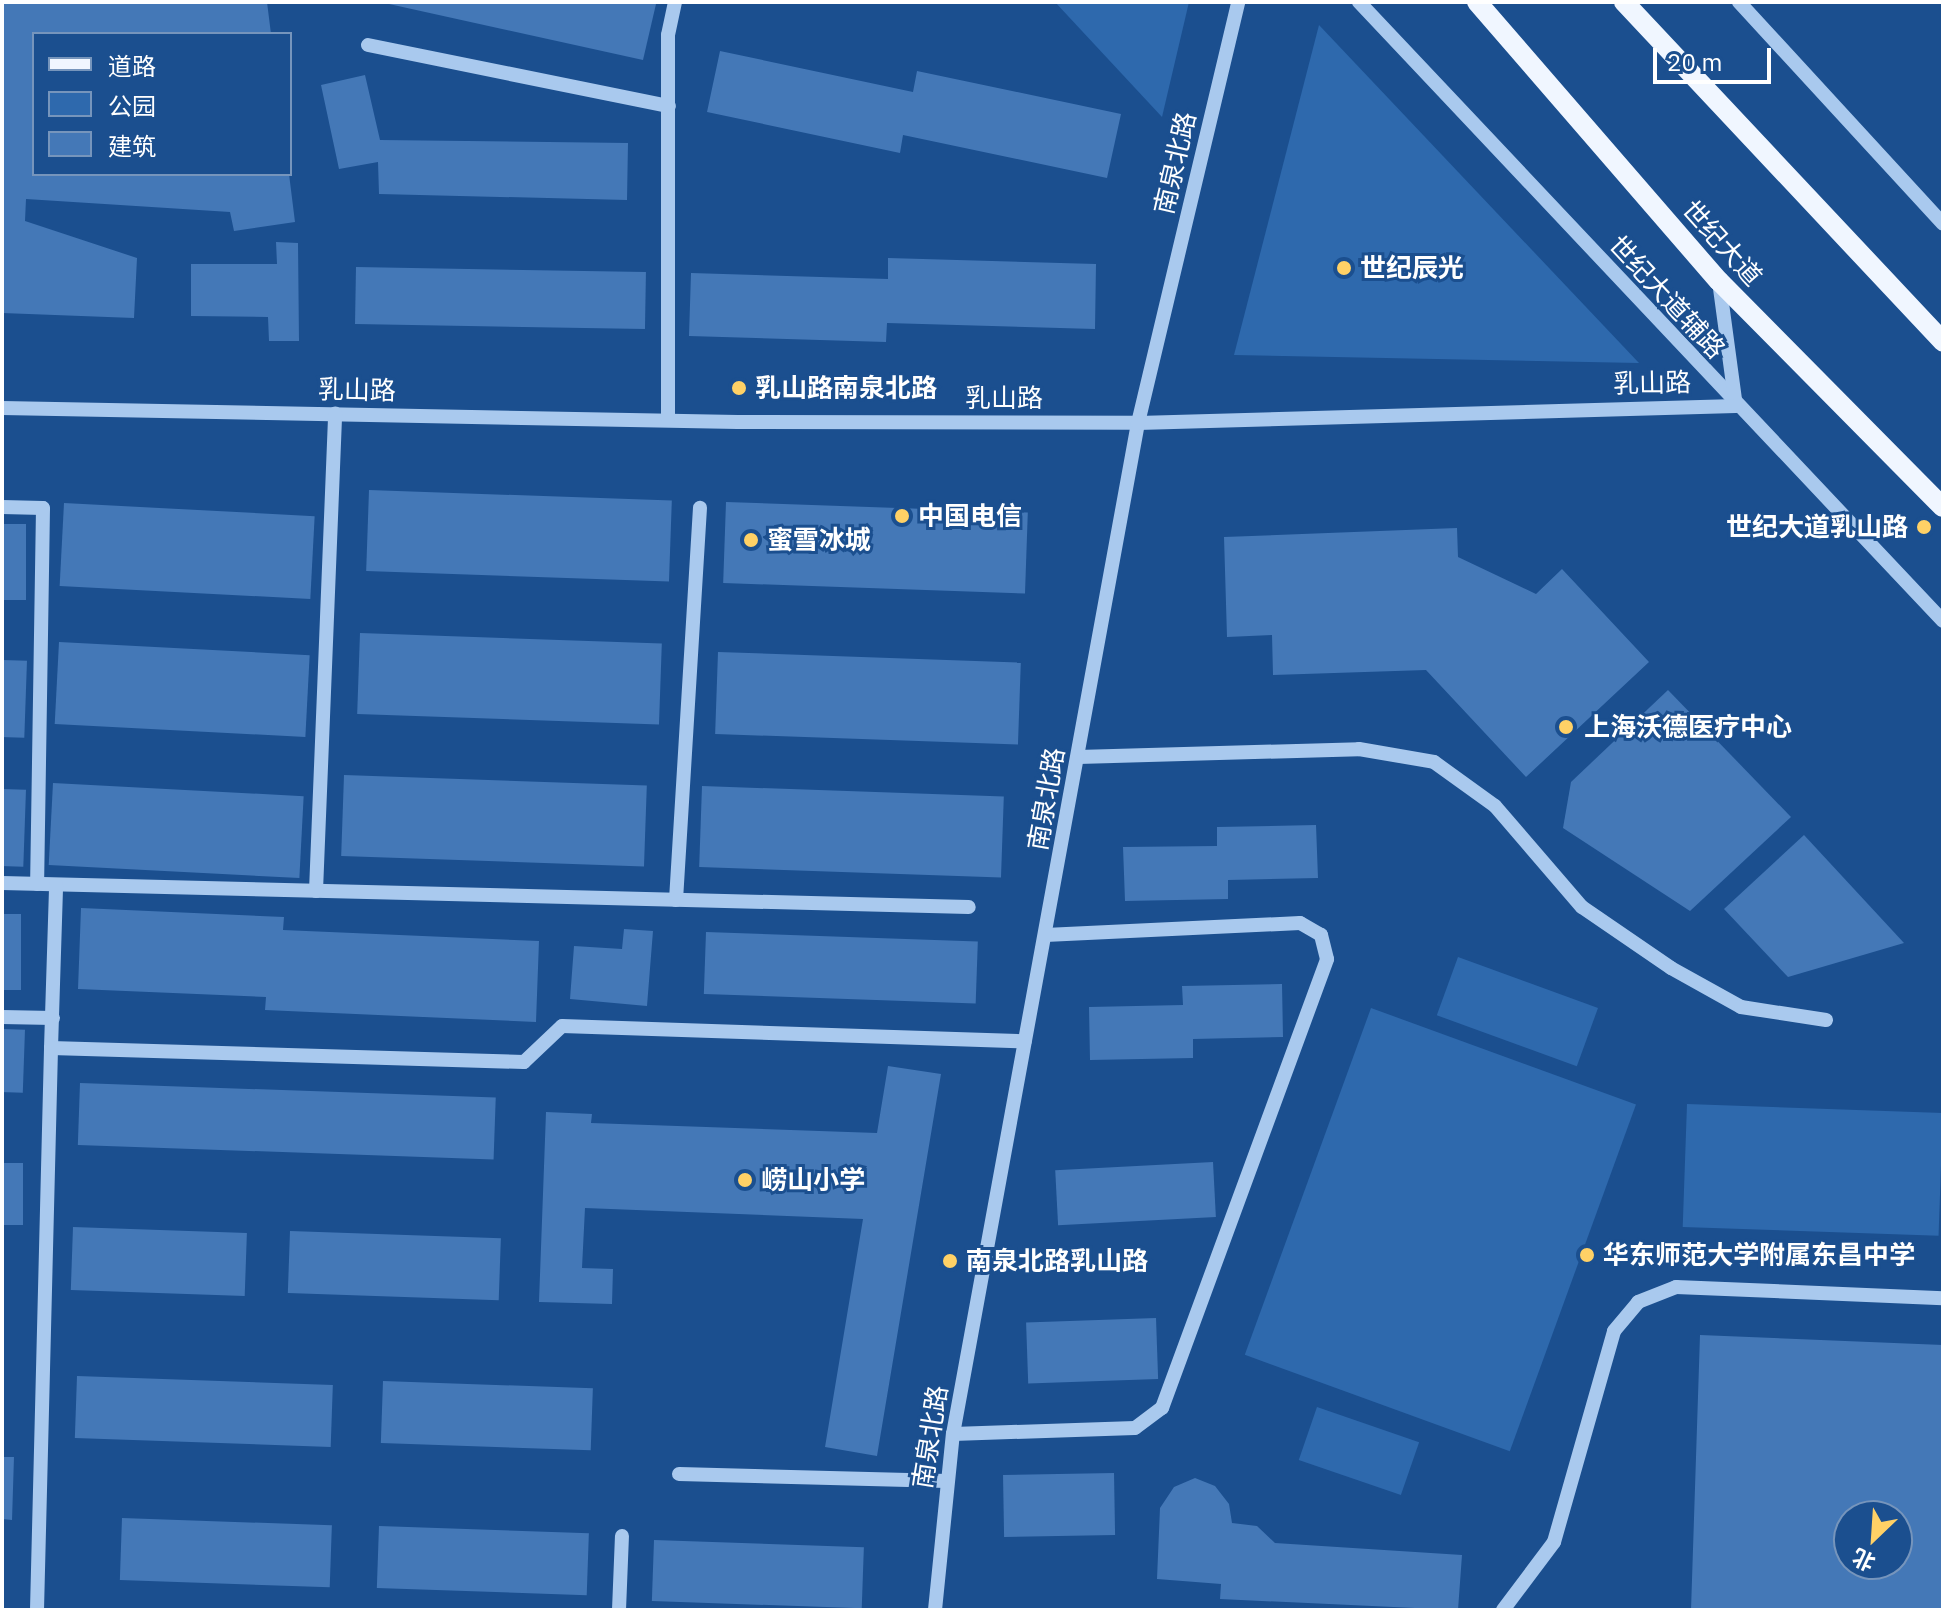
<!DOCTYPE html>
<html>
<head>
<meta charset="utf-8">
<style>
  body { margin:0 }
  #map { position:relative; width:1945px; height:1612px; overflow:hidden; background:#1b4f8f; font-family:"IBM Plex Sans","Noto Sans SC",sans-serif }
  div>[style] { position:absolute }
  .green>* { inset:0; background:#2e69ad; transform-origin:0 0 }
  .building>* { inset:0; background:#4478b7; transform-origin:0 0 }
  .minor>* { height:14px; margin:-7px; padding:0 7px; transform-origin:7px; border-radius:7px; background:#a9c9ee }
  .major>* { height:20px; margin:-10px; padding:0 10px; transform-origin:10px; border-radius:10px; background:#f0f6ff }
  .dots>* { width:22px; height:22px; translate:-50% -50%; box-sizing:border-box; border:4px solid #1b4f8f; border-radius:50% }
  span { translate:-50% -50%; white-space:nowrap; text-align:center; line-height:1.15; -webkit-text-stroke:6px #1b4f8f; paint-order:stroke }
  .street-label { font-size:26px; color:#fff }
  .poi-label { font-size:26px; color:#fff; font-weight:700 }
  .left { translate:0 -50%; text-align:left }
  .right { translate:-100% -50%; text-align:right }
  .frame { position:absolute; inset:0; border:4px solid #fff; pointer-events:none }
  .legend { position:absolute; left:32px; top:32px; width:260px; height:144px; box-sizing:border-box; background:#1b4f8f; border:2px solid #7695bc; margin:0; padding:10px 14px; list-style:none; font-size:24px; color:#fff }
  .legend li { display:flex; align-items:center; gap:16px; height:40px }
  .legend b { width:40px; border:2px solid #7695bc }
  .north { position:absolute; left:1833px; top:1500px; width:80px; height:80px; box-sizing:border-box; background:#1b4f8f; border:2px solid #7695bc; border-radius:50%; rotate:205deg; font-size:22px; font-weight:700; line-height:32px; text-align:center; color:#fff }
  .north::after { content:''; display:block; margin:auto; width:28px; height:36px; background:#ffd166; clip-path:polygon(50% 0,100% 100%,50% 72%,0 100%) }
  .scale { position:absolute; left:1653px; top:48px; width:118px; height:36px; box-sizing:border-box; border:4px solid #fff; border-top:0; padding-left:10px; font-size:24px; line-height:28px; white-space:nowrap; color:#fff; -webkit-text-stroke:6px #1b4f8f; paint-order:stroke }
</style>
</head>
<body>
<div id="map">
  <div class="green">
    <i style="clip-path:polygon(1055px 2px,1189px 2px,1162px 117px)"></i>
    <i style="clip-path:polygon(1319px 25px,1639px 363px,1234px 355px)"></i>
    <i style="left:1458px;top:957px;width:149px;height:62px;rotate:20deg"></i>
    <i style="left:1371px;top:1008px;width:282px;height:369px;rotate:20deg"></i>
    <i style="left:1687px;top:1104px;width:256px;height:123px;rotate:2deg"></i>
    <i style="left:1317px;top:1407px;width:108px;height:56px;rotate:19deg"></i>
  </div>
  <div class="building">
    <i style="clip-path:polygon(2px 2px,267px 2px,271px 34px,34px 34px,34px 174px,289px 174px,295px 222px,234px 231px,230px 212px,26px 199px,25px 221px,137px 258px,134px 318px,2px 313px)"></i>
    <i style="clip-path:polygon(380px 2px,645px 2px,656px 4px,643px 60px)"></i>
    <i style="clip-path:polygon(720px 51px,913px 92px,917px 71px,1121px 114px,1107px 178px,903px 135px,900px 153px,707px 112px)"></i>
    <i style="clip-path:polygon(365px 75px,380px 140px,628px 143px,627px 200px,379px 194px,378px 162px,339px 169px,321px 85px)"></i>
    <i style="clip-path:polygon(276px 242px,298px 243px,299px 341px,269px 341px,268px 317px,191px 316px,191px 264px,277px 264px)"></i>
    <i style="clip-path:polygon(888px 258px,1096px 264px,1095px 329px,887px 323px,886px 342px,689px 336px,691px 273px,888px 279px)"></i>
    <i style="left:356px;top:267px;width:290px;height:57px;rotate:1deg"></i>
    <i style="left:369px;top:490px;width:303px;height:81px;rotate:2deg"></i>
    <i style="left:726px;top:502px;width:302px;height:81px;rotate:2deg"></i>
    <i style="left:64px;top:503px;width:251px;height:83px;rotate:3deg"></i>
    <i style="left:2px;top:524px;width:24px;height:76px"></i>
    <i style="clip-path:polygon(1457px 528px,1458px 557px,1536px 594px,1562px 569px,1649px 662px,1526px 777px,1426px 670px,1273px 675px,1272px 635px,1227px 637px,1224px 537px)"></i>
    <i style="left:360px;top:633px;width:302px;height:81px;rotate:2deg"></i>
    <i style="left:59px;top:642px;width:251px;height:82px;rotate:3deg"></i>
    <i style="left:718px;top:652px;width:303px;height:82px;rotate:2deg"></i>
    <i style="left:2px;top:660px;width:25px;height:77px;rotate:2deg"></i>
    <i style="clip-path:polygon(1668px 690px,1791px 817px,1690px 911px,1563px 828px,1571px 782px)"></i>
    <i style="left:344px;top:775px;width:303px;height:81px;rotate:2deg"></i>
    <i style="left:53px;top:783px;width:251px;height:82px;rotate:3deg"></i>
    <i style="left:702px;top:786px;width:302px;height:81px;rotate:2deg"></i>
    <i style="left:2px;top:789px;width:24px;height:77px;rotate:2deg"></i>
    <i style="clip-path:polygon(1316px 825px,1318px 878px,1228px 880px,1228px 899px,1125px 901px,1123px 847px,1217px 846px,1217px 827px)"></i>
    <i style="clip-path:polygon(1804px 835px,1904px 943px,1788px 977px,1724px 909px)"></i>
    <i style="clip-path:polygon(81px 908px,284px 917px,283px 930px,539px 941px,536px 1022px,265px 1010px,266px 997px,78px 989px)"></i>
    <i style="left:2px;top:914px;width:19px;height:76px"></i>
    <i style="clip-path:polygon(624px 929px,653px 931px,647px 1006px,570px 999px,574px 946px,622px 949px)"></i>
    <i style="left:706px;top:932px;width:272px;height:62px;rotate:2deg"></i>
    <i style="clip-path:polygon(1282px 984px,1283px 1037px,1193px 1039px,1193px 1058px,1090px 1060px,1089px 1007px,1183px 1005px,1182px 986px)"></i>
    <i style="left:2px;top:1029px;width:23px;height:63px;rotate:2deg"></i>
    <i style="clip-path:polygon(888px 1066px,941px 1074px,877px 1456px,825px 1447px,863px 1219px,585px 1208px,582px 1268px,613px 1269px,612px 1304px,539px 1302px,546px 1112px,592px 1114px,591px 1123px,877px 1133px)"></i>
    <i style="left:80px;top:1083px;width:416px;height:62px;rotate:2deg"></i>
    <i style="left:1213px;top:1162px;width:55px;height:158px;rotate:87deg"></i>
    <i style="left:2px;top:1163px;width:21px;height:62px"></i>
    <i style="left:73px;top:1227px;width:174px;height:63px;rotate:2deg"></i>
    <i style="left:290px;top:1231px;width:211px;height:62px;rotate:2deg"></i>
    <i style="left:1156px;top:1318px;width:61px;height:130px;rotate:88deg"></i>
    <i style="clip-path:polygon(evenodd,1700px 1335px,1943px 1345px,1943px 1610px,1691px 1610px,1700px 1335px,1849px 1516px,1897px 1516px,1897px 1564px,1849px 1564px,1849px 1516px)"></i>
    <i style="left:77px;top:1376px;width:256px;height:62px;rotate:2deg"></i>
    <i style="left:383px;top:1381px;width:210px;height:62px;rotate:2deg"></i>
    <i style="clip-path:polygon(2px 1457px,14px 1457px,12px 1520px,2px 1519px)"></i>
    <i style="left:1114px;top:1473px;width:62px;height:111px;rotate:89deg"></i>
    <i style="clip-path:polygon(1195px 1478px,1215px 1486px,1229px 1504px,1232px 1523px,1257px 1526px,1275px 1543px,1462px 1555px,1458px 1610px,1220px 1599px,1221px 1584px,1157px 1579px,1160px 1508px,1174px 1487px)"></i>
    <i style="left:122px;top:1518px;width:210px;height:62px;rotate:2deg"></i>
    <i style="left:379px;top:1526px;width:210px;height:62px;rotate:2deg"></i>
    <i style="left:654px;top:1540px;width:210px;height:61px;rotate:2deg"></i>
  </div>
  <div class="minor">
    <i style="left:1359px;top:2px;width:851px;rotate:46.67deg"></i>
    <i style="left:1739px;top:2px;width:301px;rotate:47.4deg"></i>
    <i style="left:368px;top:45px;width:307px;rotate:11.5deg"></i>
    <i style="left:1719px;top:281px;width:126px;rotate:82.3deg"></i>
    <i style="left:2px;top:408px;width:736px;rotate:1.09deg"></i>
    <i style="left:738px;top:422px;width:400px;rotate:0.1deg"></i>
    <i style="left:1138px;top:423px;width:598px;rotate:-1.63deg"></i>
    <i style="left:668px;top:420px;width:385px;rotate:-90deg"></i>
    <i style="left:668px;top:35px;width:34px;rotate:-78deg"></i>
    <i style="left:2px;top:507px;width:41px;rotate:1.4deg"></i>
    <i style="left:43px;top:508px;width:376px;rotate:90.9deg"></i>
    <i style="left:1078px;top:757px;width:281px;rotate:-1.6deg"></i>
    <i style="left:1359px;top:749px;width:76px;rotate:9.8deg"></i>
    <i style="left:1434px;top:762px;width:75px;rotate:35.8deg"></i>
    <i style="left:1495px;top:806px;width:133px;rotate:49.3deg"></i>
    <i style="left:1582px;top:907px;width:108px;rotate:34.4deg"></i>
    <i style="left:1671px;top:968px;width:80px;rotate:29.1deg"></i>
    <i style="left:1741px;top:1007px;width:86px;rotate:8.7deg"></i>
    <i style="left:2px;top:883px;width:967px;rotate:1.42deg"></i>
    <i style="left:316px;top:891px;width:478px;rotate:-87.7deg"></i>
    <i style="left:676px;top:900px;width:393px;rotate:-86.5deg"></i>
    <i style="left:2px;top:1017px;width:51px;rotate:1.1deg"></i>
    <i style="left:51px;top:1048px;width:163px;rotate:-88.2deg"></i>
    <i style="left:953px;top:1434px;width:182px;rotate:-1.9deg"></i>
    <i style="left:1135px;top:1428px;width:34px;rotate:-37deg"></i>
    <i style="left:1162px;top:1408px;width:478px;rotate:-69.8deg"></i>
    <i style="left:1327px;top:959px;width:25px;rotate:-104deg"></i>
    <i style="left:1321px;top:935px;width:24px;rotate:-150deg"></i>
    <i style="left:1300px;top:923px;width:255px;rotate:177.3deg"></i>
    <i style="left:679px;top:1474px;width:268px;rotate:1.5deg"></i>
    <i style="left:37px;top:1610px;width:562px;rotate:-88.57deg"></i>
    <i style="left:51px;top:1048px;width:473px;rotate:1.7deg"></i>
    <i style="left:524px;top:1062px;width:52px;rotate:-43.5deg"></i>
    <i style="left:562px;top:1026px;width:463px;rotate:1.9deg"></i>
    <i style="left:619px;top:1610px;width:74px;rotate:-87.7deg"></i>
    <i style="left:935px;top:1610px;width:177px;rotate:-84.2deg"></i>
    <i style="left:953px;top:1434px;width:1028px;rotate:-79.63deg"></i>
    <i style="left:1138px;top:423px;width:433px;rotate:-76.6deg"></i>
    <i style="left:1503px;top:1610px;width:85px;rotate:-53.1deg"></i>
    <i style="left:1554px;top:1542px;width:219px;rotate:-74.1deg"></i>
    <i style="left:1614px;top:1331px;width:38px;rotate:-50deg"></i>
    <i style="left:1638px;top:1302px;width:41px;rotate:-21.5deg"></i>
    <i style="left:1676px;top:1287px;width:267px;rotate:2.4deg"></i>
  </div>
  <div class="major">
    <i style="left:1477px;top:2px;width:369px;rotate:49.1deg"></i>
    <i style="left:1719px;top:281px;width:318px;rotate:45.3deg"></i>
    <i style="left:1624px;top:2px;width:466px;rotate:46.8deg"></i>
  </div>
  <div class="dots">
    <i style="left:1344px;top:268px;background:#ffd166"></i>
    <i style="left:739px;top:388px;background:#ffd166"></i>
    <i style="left:902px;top:516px;background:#ffd166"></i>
    <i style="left:1924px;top:527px;background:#ffd166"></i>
    <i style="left:751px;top:540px;background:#ffd166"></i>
    <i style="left:1566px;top:727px;background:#ffd166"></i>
    <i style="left:745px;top:1180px;background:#ffd166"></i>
    <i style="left:1587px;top:1255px;background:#ffd166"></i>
    <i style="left:950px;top:1261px;background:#ffd166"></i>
  </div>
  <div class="street-label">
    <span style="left:1175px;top:163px;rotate:-77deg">南泉北路</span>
    <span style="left:1722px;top:243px;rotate:48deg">世纪大道</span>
    <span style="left:1667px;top:297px;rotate:47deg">世纪大道辅路</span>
    <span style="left:1652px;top:383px;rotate:-1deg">乳山路</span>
    <span style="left:357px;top:390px;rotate:1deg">乳山路</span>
    <span style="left:1004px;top:398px">乳山路</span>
    <span style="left:1046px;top:799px;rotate:-80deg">南泉北路</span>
    <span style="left:930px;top:1437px;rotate:-81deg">南泉北路</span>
  </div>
  <div class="poi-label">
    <span class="left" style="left:1360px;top:268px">世纪辰光</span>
    <span class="left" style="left:755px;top:388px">乳山路南泉北路</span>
    <span class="left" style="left:918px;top:516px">中国电信</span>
    <span class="right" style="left:1908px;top:527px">世纪大道乳山路</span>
    <span class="left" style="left:767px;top:540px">蜜雪冰城</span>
    <span class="left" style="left:1584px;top:727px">上海沃德医疗中心</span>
    <span class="left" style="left:761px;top:1180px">崂山小学</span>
    <span class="left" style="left:1603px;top:1255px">华东师范大学附属东昌中学</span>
    <span class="left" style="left:966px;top:1261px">南泉北路乳山路</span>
  </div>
  <div class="frame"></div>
  <ul class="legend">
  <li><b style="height:10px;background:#f0f6ff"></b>道路</li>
  <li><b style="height:22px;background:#2e69ad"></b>公园</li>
  <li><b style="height:22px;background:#4478b7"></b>建筑</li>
  </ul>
  <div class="north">北</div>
  <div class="scale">20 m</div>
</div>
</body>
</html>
